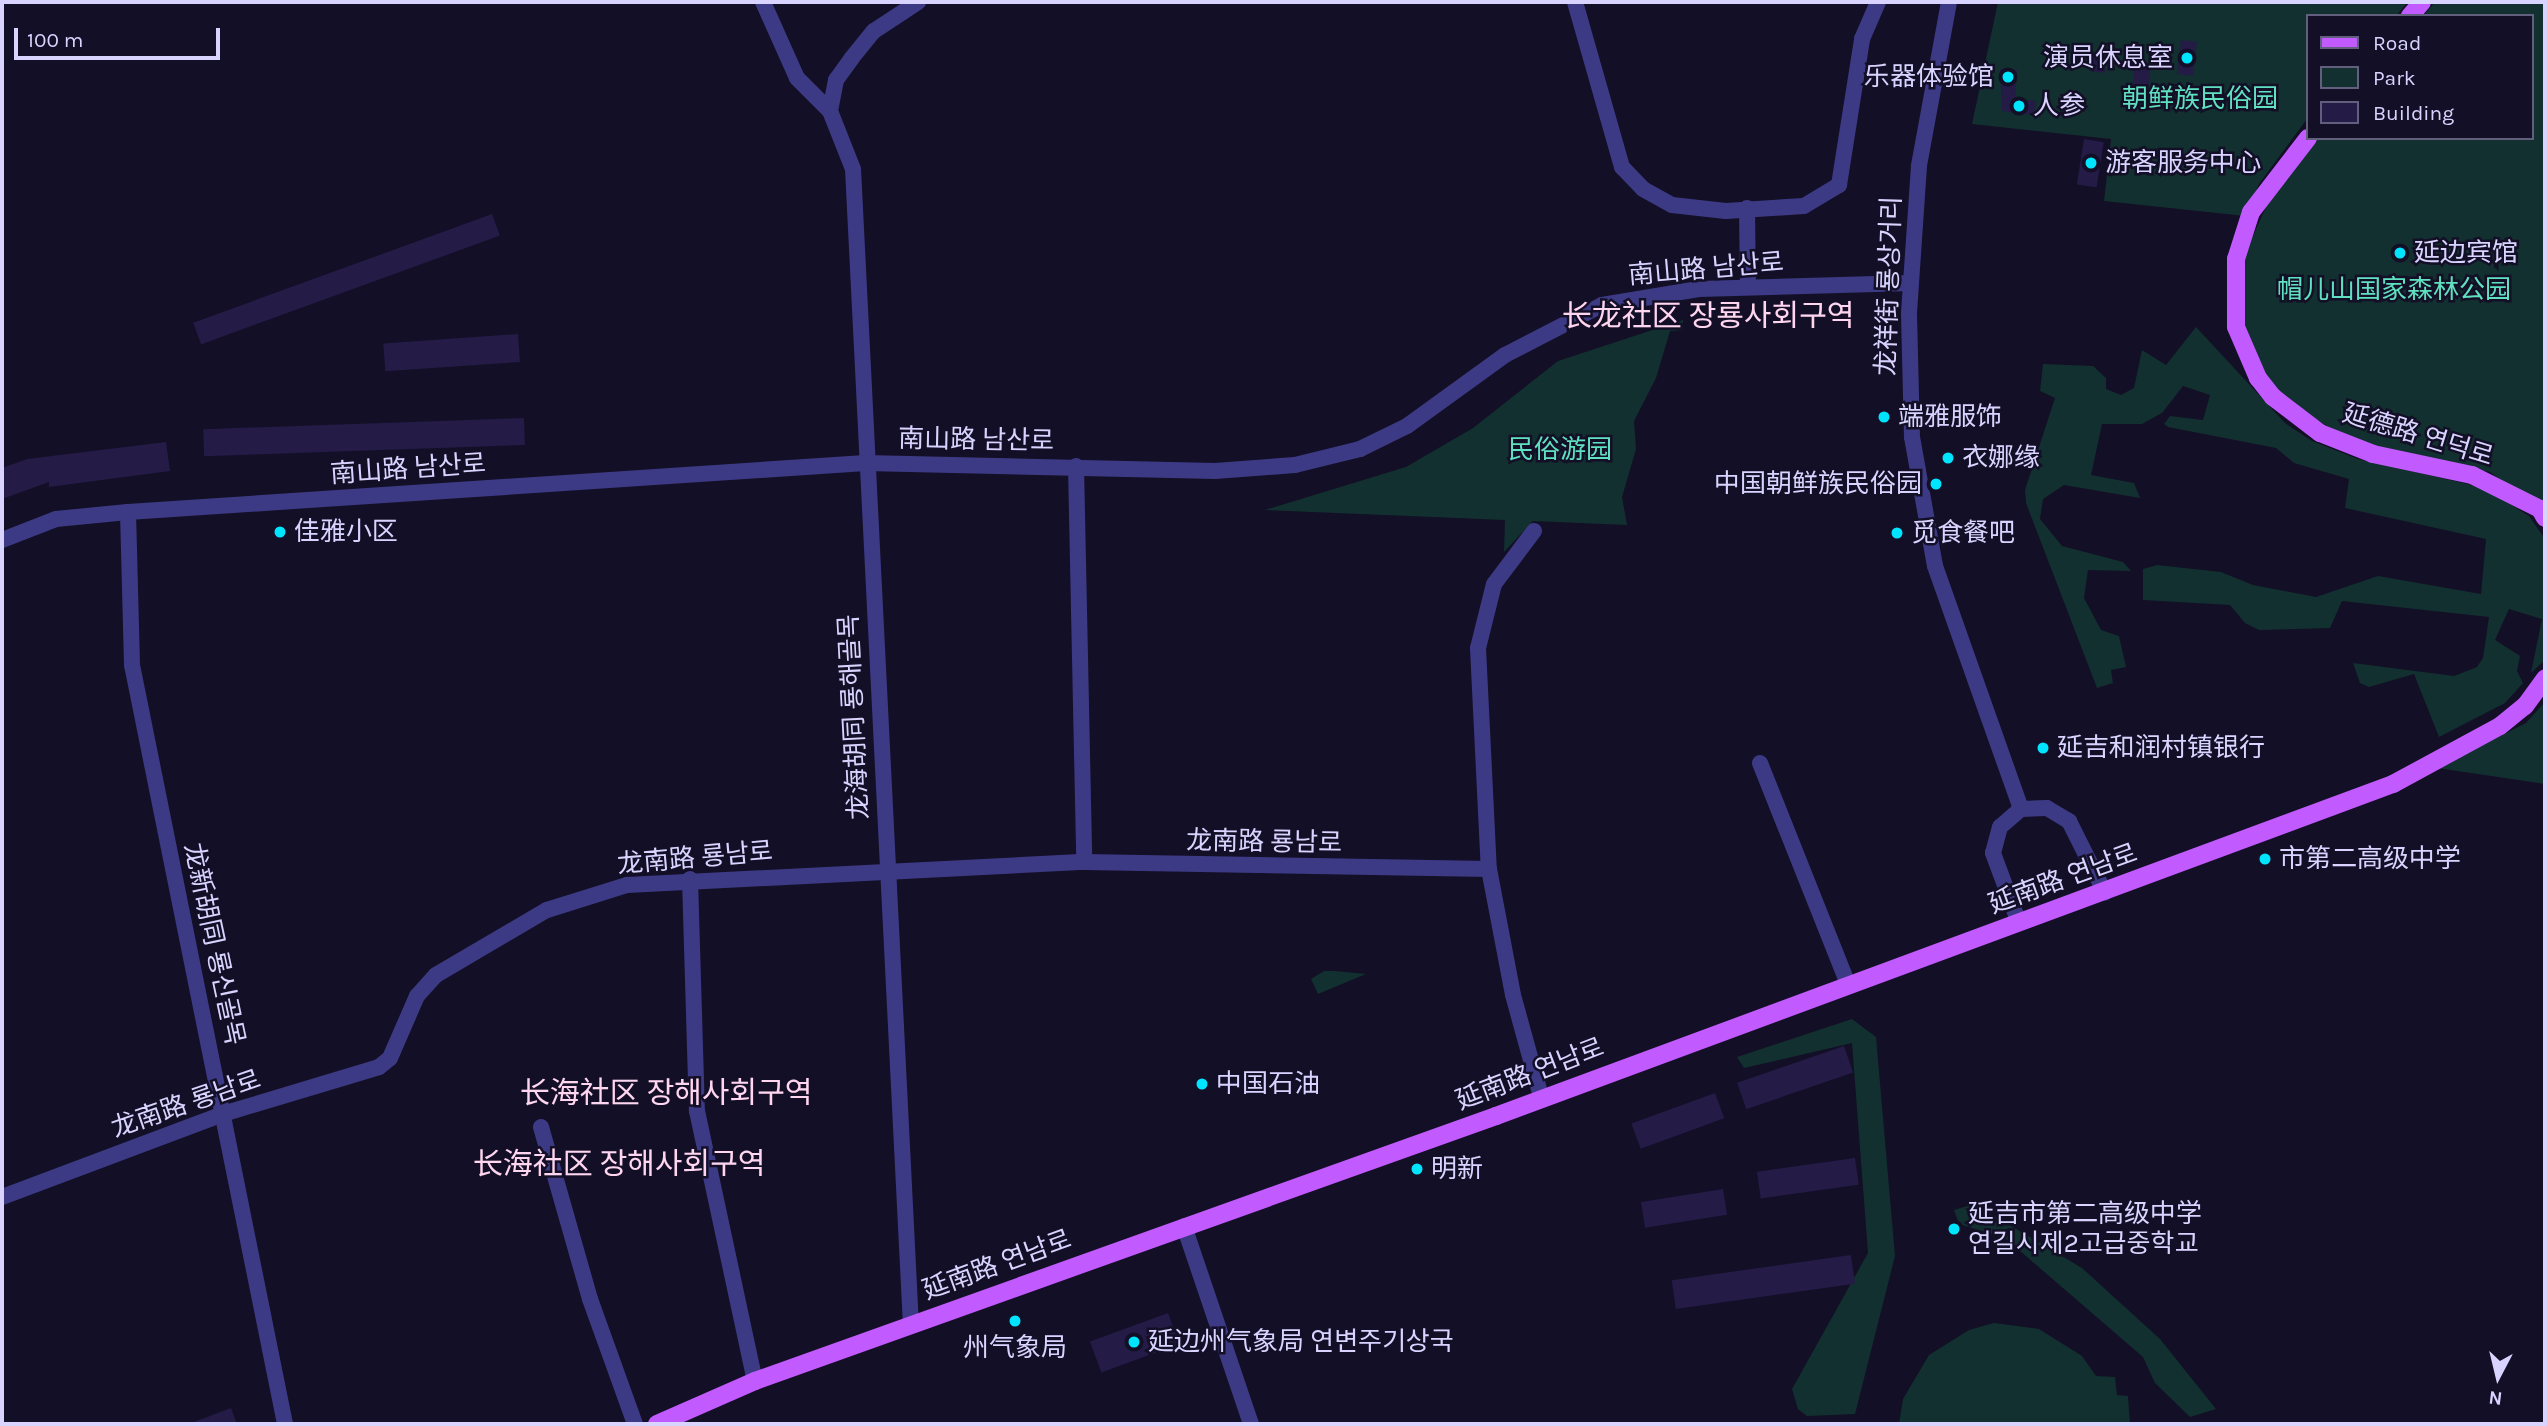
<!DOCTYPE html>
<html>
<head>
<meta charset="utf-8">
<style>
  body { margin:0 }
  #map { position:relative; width:2547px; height:1426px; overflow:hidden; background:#130f26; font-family:Karla,"Noto Sans SC","Noto Sans KR",sans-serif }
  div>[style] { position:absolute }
  .green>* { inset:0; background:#12302f }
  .building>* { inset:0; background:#241b47; transform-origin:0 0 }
  .minor>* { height:16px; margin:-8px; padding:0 8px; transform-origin:8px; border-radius:8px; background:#3d3a85 }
  .major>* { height:18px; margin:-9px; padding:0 9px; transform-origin:9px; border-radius:9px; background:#c25bff }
  .dots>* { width:19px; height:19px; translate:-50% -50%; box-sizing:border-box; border:4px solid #130f26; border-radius:50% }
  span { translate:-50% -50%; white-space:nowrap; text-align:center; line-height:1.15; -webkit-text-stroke:5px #130f26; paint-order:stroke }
  .poi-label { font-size:26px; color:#d9d4ff }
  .right { translate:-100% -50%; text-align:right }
  .left { translate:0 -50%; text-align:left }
  .park-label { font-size:26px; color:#5fe0c0 }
  .street-label { font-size:26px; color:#d9d4ff }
  .quarter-label { font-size:30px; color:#ffd6f0 }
  .frame { position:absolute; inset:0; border:4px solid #d9d4ff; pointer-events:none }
  .legend { position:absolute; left:2306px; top:14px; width:228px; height:126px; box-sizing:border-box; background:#130f26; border:2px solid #625e7d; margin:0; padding:9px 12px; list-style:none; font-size:21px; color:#d9d4ff }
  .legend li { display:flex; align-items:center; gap:14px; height:35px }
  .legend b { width:35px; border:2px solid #625e7d }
  .north { position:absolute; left:2463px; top:1342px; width:70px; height:70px; -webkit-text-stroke:5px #130f26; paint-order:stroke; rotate:187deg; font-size:19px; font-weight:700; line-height:28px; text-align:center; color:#d9d4ff }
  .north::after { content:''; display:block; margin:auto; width:24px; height:32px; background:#d9d4ff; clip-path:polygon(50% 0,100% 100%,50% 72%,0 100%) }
  .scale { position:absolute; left:14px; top:28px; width:206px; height:32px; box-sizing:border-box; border:4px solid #d9d4ff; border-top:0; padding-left:9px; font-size:21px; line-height:24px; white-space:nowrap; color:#d9d4ff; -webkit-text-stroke:5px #130f26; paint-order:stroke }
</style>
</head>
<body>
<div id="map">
  <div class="green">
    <i style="clip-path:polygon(1998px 2px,2408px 2px,2396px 16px,2307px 16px,2307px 119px,2259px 184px,2245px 216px,2104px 201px,2111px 139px,1972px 124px)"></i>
    <i style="clip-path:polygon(2435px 2px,2545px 2px,2545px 513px,2490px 472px,2377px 447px,2339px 433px,2295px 407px,2262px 377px,2242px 331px,2244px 256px,2275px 187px,2317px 138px,2531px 138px,2531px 16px,2423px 16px)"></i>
    <i style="clip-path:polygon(1683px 320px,1683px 330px,1670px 331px,1656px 378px,1634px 421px,1636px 449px,1622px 497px,1627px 525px,1533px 521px,1504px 552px,1505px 520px,1265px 510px,1406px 467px,1473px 428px,1558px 361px)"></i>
    <i style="clip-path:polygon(2196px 327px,2285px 423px,2312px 441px,2358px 459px,2485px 488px,2529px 516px,2545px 539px,2545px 660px,2531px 673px,2542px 619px,2509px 609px,2495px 640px,2520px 656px,2517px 671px,2523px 683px,2505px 703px,2439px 737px,2414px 674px,2369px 687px,2360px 683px,2353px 663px,2454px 676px,2477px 667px,2483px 658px,2489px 617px,2342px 601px,2330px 628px,2259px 630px,2245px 623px,2230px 605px,2143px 600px,2143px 569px,2157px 565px,2221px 572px,2253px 585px,2316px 597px,2378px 576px,2481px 594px,2486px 539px,2345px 508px,2349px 479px,2294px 463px,2276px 448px,2168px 427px,2164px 424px,2170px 416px,2203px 420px,2210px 395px,2183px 386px,2162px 413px,2142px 424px,2102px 424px,2091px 475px,2134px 483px,2140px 498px,2064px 485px,2043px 499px,2040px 519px,2062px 546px,2123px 562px,2131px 571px,2088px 570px,2084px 598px,2101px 630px,2119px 636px,2126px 667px,2111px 670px,2113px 683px,2097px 688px,2026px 503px,2025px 490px,2055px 398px,2040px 391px,2043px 364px,2093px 366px,2106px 378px,2106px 389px,2121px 395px,2134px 388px,2142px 350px,2166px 365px)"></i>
    <i style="clip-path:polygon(2545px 702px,2545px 784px,2437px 768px,2526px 723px)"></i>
    <i style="clip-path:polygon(1324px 971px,1335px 971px,1366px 974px,1318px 994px,1311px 979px)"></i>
    <i style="clip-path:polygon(1852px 1019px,1876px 1037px,1895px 1256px,1855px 1414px,1807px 1416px,1798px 1409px,1792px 1389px,1868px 1253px,1852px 1043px,1744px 1068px,1737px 1057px)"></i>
    <i style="clip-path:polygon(1974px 1204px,2082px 1268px,2160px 1339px,2216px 1409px,2190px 1417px,2155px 1383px,2143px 1357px,2005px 1238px,1959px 1224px,1954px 1210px)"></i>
    <i style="clip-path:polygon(1994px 1323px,2039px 1329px,2082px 1356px,2096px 1376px,2115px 1377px,2117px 1395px,2128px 1396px,2130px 1424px,1899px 1424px,1903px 1399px,1929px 1355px,1969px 1330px)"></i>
  </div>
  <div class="building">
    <i style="left:2181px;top:40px;width:16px;height:34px;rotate:7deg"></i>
    <i style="left:2091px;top:55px;width:16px;height:16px;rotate:7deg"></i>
    <i style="left:2135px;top:64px;width:16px;height:29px;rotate:7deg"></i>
    <i style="clip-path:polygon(2000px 69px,2017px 70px,2015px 99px,2036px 101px,2034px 115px,2002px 111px)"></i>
    <i style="left:2084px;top:139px;width:20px;height:46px;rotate:9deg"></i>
    <i style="left:492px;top:214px;width:23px;height:318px;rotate:70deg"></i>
    <i style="left:518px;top:334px;width:28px;height:135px;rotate:86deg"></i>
    <i style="left:524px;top:418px;width:27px;height:321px;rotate:88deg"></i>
    <i style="clip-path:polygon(166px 442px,170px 471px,49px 487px,49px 482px,2px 499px,2px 468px,27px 459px)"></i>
    <i style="left:1844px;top:1046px;width:28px;height:113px;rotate:71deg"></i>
    <i style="left:1715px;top:1093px;width:27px;height:89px;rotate:70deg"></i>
    <i style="left:1855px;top:1158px;width:27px;height:99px;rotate:82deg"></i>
    <i style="left:1723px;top:1189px;width:26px;height:83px;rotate:81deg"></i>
    <i style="left:1851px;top:1255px;width:29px;height:181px;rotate:82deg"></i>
    <i style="left:1168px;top:1313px;width:33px;height:83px;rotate:70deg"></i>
    <i style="clip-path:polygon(231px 1408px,237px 1424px,191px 1424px,191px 1423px)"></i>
  </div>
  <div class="minor">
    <i style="left:763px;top:2px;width:83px;rotate:65.9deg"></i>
    <i style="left:797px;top:78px;width:47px;rotate:45deg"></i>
    <i style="left:830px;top:111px;width:62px;rotate:68.4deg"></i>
    <i style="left:853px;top:169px;width:1157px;rotate:87.13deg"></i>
    <i style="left:1575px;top:2px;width:172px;rotate:74.1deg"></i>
    <i style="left:1622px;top:167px;width:30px;rotate:46deg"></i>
    <i style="left:1643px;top:189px;width:33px;rotate:29deg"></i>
    <i style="left:1672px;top:205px;width:54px;rotate:6.3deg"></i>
    <i style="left:1726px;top:211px;width:78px;rotate:-3.7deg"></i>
    <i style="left:1804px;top:206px;width:41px;rotate:-31deg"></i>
    <i style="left:1839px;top:185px;width:148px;rotate:-81deg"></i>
    <i style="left:1862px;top:39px;width:40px;rotate:-66.6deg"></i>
    <i style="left:1949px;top:2px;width:167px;rotate:100.4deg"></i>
    <i style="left:1919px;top:166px;width:148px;rotate:93.9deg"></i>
    <i style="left:1909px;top:314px;width:123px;rotate:88.6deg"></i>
    <i style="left:1912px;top:437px;width:131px;rotate:79.9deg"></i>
    <i style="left:1935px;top:566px;width:258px;rotate:70.5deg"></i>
    <i style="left:830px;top:111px;width:32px;rotate:-79deg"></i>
    <i style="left:836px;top:80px;width:26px;rotate:-54deg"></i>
    <i style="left:851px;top:59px;width:36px;rotate:-51deg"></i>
    <i style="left:874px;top:31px;width:53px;rotate:-33.4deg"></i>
    <i style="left:1747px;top:208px;width:78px;rotate:89.3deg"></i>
    <i style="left:1076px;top:466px;width:396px;rotate:88.8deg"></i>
    <i style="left:128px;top:512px;width:153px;rotate:88.5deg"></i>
    <i style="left:132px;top:665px;width:774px;rotate:78.6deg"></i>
    <i style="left:1534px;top:531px;width:66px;rotate:127deg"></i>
    <i style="left:1494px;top:584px;width:66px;rotate:104deg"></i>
    <i style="left:1478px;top:648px;width:221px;rotate:87.2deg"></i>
    <i style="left:1489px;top:869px;width:128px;rotate:79.2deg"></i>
    <i style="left:1513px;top:995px;width:106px;rotate:74.6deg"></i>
    <i style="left:2px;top:540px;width:58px;rotate:-21.3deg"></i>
    <i style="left:56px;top:519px;width:72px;rotate:-5.6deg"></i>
    <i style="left:128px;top:512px;width:739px;rotate:-3.8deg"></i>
    <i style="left:865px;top:463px;width:350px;rotate:1.3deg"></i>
    <i style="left:1215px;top:471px;width:80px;rotate:-4.3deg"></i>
    <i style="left:1295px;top:465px;width:67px;rotate:-13.8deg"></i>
    <i style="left:1360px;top:449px;width:52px;rotate:-26.1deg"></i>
    <i style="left:1407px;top:426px;width:121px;rotate:-35.9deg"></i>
    <i style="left:1505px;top:355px;width:109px;rotate:-27.3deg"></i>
    <i style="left:1602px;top:305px;width:98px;rotate:-9.4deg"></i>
    <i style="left:1699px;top:289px;width:212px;rotate:-1.6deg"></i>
    <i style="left:1760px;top:763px;width:238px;rotate:68.3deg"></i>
    <i style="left:690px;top:879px;width:232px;rotate:88.3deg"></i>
    <i style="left:697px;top:1111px;width:276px;rotate:77.9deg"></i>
    <i style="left:2019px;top:923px;width:75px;rotate:-110.4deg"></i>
    <i style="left:1993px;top:853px;width:27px;rotate:-75deg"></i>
    <i style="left:2000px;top:827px;width:28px;rotate:-41deg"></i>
    <i style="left:2021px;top:809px;width:26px;rotate:-2deg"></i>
    <i style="left:2047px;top:808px;width:26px;rotate:31deg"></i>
    <i style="left:2069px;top:821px;width:80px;rotate:63.4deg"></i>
    <i style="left:541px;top:1127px;width:179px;rotate:74.1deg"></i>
    <i style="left:590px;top:1299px;width:133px;rotate:70.2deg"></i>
    <i style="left:2px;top:1197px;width:239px;rotate:-20.6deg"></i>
    <i style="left:226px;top:1113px;width:160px;rotate:-16.7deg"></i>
    <i style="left:379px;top:1067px;width:14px;rotate:-39deg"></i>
    <i style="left:390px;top:1058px;width:68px;rotate:-66.5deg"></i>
    <i style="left:417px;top:996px;width:28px;rotate:-48deg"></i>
    <i style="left:436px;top:975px;width:129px;rotate:-30.4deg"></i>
    <i style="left:547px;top:910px;width:84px;rotate:-17.4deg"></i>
    <i style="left:627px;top:885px;width:458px;rotate:-2.9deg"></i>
    <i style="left:1084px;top:862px;width:405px;rotate:1deg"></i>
    <i style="left:1184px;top:1226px;width:209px;rotate:71.3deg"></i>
  </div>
  <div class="major">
    <i style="left:2410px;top:16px;width:18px;rotate:-49deg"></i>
    <i style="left:2308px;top:138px;width:93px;rotate:127.6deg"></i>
    <i style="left:2251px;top:212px;width:49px;rotate:107.7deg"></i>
    <i style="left:2236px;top:259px;width:68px;rotate:90deg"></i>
    <i style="left:2236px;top:327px;width:56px;rotate:66.7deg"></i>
    <i style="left:2258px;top:378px;width:24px;rotate:52deg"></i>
    <i style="left:2273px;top:397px;width:59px;rotate:37.5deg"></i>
    <i style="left:2320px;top:433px;width:57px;rotate:21.6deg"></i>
    <i style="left:2373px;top:454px;width:101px;rotate:12deg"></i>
    <i style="left:2472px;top:475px;width:76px;rotate:26.6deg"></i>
    <i style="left:2540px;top:509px;width:10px;rotate:61deg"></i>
    <i style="left:657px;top:1424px;width:107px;rotate:-23.7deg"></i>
    <i style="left:755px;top:1381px;width:787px;rotate:-19.68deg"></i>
    <i style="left:1496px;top:1116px;width:956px;rotate:-20.31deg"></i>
    <i style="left:2393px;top:784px;width:122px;rotate:-28.5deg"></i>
    <i style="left:2500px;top:726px;width:32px;rotate:-39deg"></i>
    <i style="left:2525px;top:706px;width:34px;rotate:-54deg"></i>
  </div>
  <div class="dots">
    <i style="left:2187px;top:58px;background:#00e5ff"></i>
    <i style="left:2008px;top:77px;background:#00e5ff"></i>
    <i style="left:2019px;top:106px;background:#00e5ff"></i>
    <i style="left:2091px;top:163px;background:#00e5ff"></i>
    <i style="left:2400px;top:253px;background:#00e5ff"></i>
    <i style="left:1884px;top:417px;background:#00e5ff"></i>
    <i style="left:1948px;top:458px;background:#00e5ff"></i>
    <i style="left:1936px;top:484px;background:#00e5ff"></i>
    <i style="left:280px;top:532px;background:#00e5ff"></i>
    <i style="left:1897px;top:533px;background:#00e5ff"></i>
    <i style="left:2043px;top:748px;background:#00e5ff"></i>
    <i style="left:2265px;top:859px;background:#00e5ff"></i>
    <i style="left:1202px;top:1084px;background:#00e5ff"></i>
    <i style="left:1417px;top:1169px;background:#00e5ff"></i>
    <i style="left:1954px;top:1229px;background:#00e5ff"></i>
    <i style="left:1015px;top:1321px;background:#00e5ff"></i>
    <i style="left:1134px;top:1342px;background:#00e5ff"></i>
  </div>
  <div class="poi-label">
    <span class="right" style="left:2173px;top:58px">演员休息室</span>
    <span class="right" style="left:1994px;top:77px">乐器体验馆</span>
    <span class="left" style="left:2033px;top:106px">人参</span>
    <span class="left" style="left:2105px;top:163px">游客服务中心</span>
    <span class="left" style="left:2414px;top:253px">延边宾馆</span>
    <span class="left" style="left:1898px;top:417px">端雅服饰</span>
    <span class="left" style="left:1962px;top:458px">衣娜缘</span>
    <span class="right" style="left:1922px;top:484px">中国朝鲜族民俗园</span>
    <span class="left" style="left:294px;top:532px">佳雅小区</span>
    <span class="left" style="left:1911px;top:533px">觅食餐吧</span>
    <span class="left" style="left:2057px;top:748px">延吉和润村镇银行</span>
    <span class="left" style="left:2279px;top:859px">市第二高级中学</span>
    <span class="left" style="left:1216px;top:1084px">中国石油</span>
    <span class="left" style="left:1431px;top:1169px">明新</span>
    <span class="left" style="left:1968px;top:1229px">延吉市第二高级中学<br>연길시제2고급중학교</span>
    <span class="left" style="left:1148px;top:1342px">延边州气象局 연변주기상국</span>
    <span style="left:1015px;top:1348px">州气象局</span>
  </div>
  <div class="park-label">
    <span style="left:2200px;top:99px">朝鲜族民俗园</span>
    <span style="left:2394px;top:290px">帽儿山国家森林公园</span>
    <span style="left:1560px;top:450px">民俗游园</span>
  </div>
  <div class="street-label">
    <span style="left:1706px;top:269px;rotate:-5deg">南山路 남산로</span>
    <span style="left:1889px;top:286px;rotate:-88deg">龙祥街 룡상거리</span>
    <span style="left:2418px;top:435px;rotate:17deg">延德路 연덕로</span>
    <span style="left:976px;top:440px;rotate:1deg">南山路 남산로</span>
    <span style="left:408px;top:469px;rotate:-4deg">南山路 남산로</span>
    <span style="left:854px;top:717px;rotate:-93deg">龙海胡同 룡해골목</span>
    <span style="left:1264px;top:842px;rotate:1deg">龙南路 룡남로</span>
    <span style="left:695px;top:858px;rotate:-5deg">龙南路 룡남로</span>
    <span style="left:2063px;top:879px;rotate:-20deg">延南路 연남로</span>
    <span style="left:214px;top:944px;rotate:78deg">龙新胡同 룡신골목</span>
    <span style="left:1530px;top:1074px;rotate:-21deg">延南路 연남로</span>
    <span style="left:186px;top:1104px;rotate:-19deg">龙南路 룡남로</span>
    <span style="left:997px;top:1265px;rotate:-20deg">延南路 연남로</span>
  </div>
  <div class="quarter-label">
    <span style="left:1708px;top:316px">长龙社区 장룡사회구역</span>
    <span style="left:666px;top:1093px">长海社区 장해사회구역</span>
    <span style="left:619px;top:1164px">长海社区 장해사회구역</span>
  </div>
  <div class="frame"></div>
  <ul class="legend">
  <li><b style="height:9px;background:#c25bff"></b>Road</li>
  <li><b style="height:19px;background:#12302f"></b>Park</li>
  <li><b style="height:19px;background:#241b47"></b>Building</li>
  </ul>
  <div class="north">N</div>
  <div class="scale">100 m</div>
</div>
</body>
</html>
